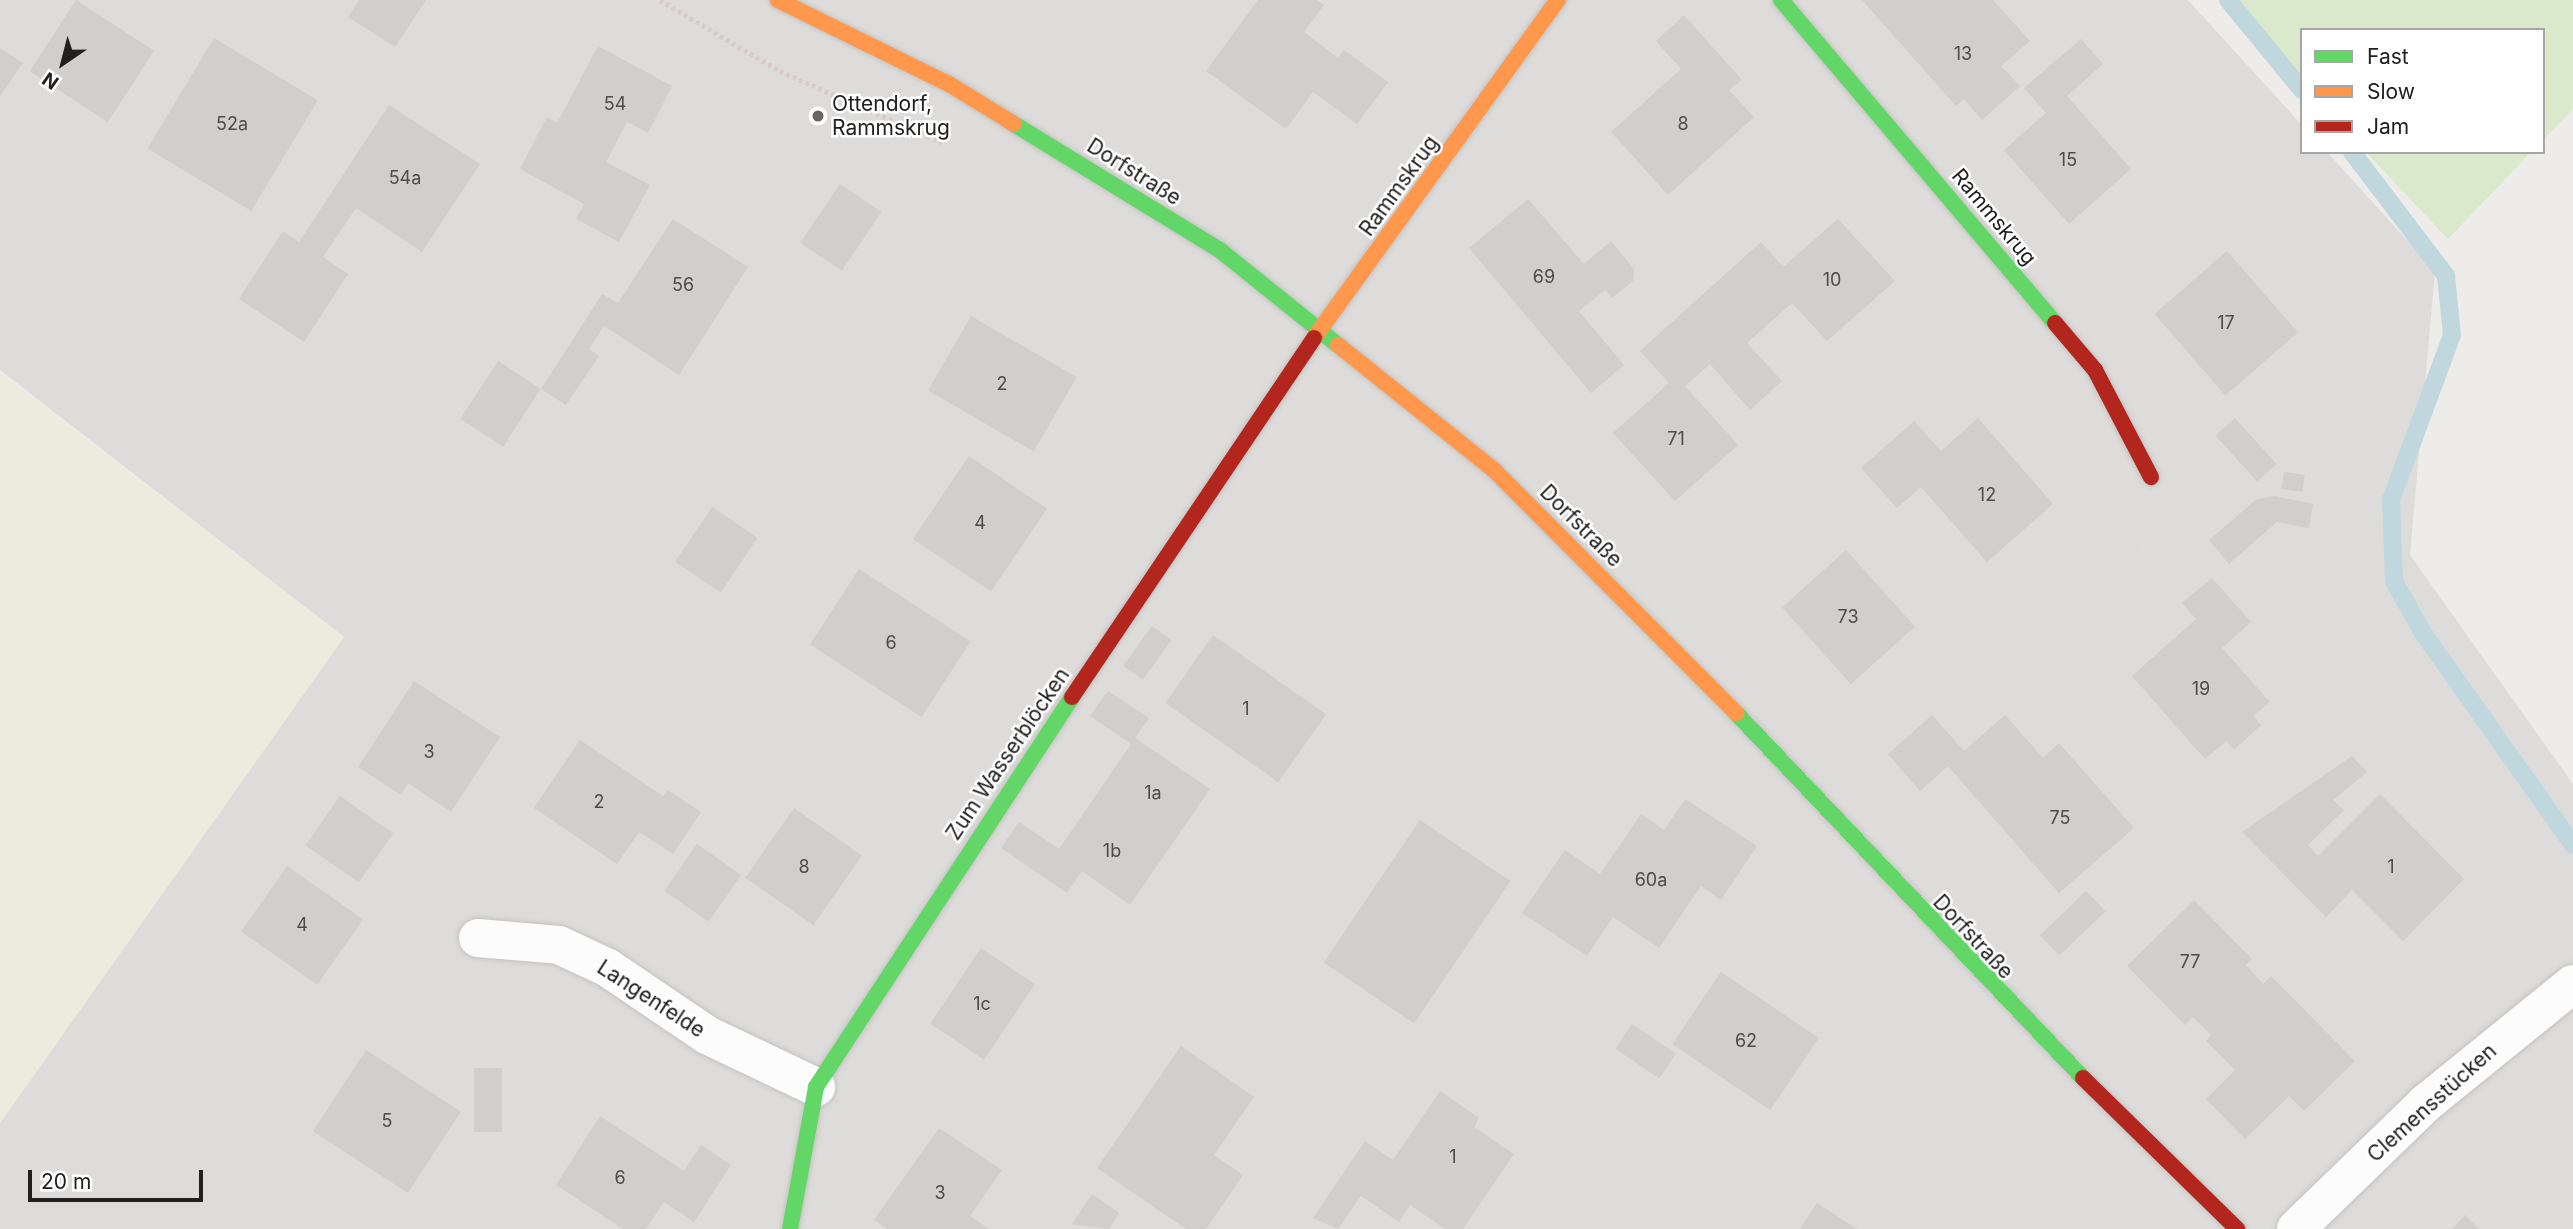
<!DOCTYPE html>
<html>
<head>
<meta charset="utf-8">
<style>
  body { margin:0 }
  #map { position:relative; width:2573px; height:1229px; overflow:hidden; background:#eeece9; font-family:Inter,sans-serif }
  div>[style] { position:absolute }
  .residential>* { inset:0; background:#dddcda }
  .farmland>* { inset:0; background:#ececde }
  .grass>* { inset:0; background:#dae8cb }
  .parking>* { inset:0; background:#dedddc; transform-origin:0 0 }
  .stream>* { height:18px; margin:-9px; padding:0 9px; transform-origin:9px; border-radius:9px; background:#c0d7de }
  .building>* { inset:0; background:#d1cecc; transform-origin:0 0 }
  .path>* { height:4.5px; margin-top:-2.25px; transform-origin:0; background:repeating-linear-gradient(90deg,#d6cbc9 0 3.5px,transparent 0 7px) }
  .roads { filter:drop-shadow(0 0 2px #c4c3c1) drop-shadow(0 0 2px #c4c3c1) }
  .street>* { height:38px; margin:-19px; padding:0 19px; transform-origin:19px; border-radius:19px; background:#fcfcfc }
  .fast>* { height:16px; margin:-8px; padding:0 8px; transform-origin:8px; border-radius:8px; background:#63d668 }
  .slow>* { height:16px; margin:-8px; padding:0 8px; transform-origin:8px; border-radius:8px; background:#ff974d }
  .jam>* { height:16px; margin:-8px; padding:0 8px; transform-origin:8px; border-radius:8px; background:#b3261e }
  .dots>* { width:19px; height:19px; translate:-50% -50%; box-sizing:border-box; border:4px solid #fff; border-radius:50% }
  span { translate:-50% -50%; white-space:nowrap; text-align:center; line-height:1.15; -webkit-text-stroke:5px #fff; paint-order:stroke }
  .number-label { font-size:18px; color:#4c4c4b }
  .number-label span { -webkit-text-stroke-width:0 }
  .poi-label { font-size:21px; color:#202020 }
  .left { translate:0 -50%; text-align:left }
  .street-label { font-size:21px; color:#202020 }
  .legend { position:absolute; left:2300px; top:28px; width:245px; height:126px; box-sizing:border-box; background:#fff; border:2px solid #a6a6a6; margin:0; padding:9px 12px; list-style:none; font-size:21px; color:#202020 }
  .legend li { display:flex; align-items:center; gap:14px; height:35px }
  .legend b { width:35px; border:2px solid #a6a6a6 }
  .north { position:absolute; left:28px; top:28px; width:70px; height:70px; -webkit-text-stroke:5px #fff; paint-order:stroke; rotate:215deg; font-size:19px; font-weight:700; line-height:28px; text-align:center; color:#202020 }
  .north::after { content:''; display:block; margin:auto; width:24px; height:32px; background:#202020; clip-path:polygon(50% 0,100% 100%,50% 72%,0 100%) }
  .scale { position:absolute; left:28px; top:1170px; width:175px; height:32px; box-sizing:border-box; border:4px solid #202020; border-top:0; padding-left:9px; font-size:21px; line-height:24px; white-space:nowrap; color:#202020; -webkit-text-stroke:5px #fff; paint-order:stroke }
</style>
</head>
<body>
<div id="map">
  <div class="residential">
    <i style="clip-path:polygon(0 0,2188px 0,2302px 125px,2302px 152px,2327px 152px,2435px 271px,2410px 555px,2573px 784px,2573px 1229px,0 1229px,0 1123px,344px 637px,0 370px)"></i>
  </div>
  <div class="farmland">
    <i style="clip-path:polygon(0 373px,344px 637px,0 1123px)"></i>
  </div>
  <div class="grass">
    <i style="clip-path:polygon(2223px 0,2573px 0,2573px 109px,2543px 140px,2543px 30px,2302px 30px,2302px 84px)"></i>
    <i style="clip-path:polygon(2366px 152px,2531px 152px,2448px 239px)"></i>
  </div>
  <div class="parking">
    <i style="left:2217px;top:465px;width:42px;height:114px;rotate:48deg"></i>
  </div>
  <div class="stream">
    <i style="left:2228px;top:0;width:117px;rotate:50.6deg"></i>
    <i style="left:2352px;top:152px;width:156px;rotate:52.8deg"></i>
    <i style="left:2446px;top:276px;width:59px;rotate:84.2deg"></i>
    <i style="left:2452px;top:335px;width:176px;rotate:110.3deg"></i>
    <i style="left:2391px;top:500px;width:81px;rotate:87.9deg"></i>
    <i style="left:2394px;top:581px;width:60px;rotate:60.9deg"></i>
    <i style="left:2423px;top:633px;width:260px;rotate:54.7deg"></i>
  </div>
  <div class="building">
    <i style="left:76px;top:0;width:93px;height:85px;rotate:33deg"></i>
    <i style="clip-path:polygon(359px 0,426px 0,395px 47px,348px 17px)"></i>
    <i style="clip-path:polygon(1258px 0,1317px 0,1324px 5px,1304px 32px,1338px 58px,1344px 50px,1388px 82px,1357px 124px,1313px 92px,1286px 129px,1206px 71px)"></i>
    <i style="clip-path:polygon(1862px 0,1993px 0,2030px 41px,2001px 66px,2020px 86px,1982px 120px,1964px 99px,1956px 106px)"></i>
    <i style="clip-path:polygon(1684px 15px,1742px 80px,1729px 90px,1754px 117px,1668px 195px,1611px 132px,1681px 69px,1656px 41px)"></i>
    <i style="left:214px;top:38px;width:121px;height:129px;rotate:31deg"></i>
    <i style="clip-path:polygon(2081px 39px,2103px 64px,2067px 96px,2131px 169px,2069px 224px,2004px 150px,2046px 113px,2024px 88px)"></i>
    <i style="clip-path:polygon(598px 46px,672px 86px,648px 133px,627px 122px,606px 162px,650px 185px,619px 242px,576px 219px,584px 204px,520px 169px,547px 117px,557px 123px)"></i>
    <i style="clip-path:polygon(0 48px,23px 63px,0 96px)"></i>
    <i style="clip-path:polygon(389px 105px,480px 164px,422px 252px,356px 208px,323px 257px,348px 274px,304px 342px,239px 299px,283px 231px,299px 242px)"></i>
    <i style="left:840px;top:184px;width:50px;height:71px;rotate:34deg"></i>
    <i style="clip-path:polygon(1528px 199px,1584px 264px,1611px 241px,1634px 269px,1633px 281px,1612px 298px,1605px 290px,1579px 311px,1624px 365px,1591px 393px,1469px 248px)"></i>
    <i style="clip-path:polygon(673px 219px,748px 267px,679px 375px,604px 326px,589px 349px,599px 356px,566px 405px,541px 389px,602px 294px,618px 303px)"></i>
    <i style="clip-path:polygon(1838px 219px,1895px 281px,1827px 341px,1792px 303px,1747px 343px,1782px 381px,1750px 410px,1710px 364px,1685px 386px,1738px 445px,1675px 501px,1613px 433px,1669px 383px,1640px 351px,1761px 242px,1783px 267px)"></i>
    <i style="left:2227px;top:251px;width:108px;height:96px;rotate:49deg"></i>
    <i style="left:971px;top:316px;width:122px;height:86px;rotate:30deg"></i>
    <i style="left:498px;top:361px;width:51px;height:69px;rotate:33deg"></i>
    <i style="clip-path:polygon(1978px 418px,2053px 504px,1987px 562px,1921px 487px,1897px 508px,1861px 468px,1914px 421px,1941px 451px)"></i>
    <i style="left:2235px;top:418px;width:62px;height:26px;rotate:48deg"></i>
    <i style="left:969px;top:456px;width:94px;height:100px;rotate:34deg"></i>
    <i style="left:2284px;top:472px;width:21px;height:17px;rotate:8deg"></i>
    <i style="clip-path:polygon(2275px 496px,2313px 504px,2309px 528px,2277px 522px,2229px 564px,2209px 540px,2257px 499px)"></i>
    <i style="left:712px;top:507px;width:55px;height:66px;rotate:34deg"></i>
    <i style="left:1846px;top:550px;width:103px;height:86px;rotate:48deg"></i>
    <i style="left:859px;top:569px;width:133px;height:90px;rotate:33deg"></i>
    <i style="clip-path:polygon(2212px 578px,2251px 622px,2222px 648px,2270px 702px,2253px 716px,2261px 725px,2234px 750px,2226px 741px,2205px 759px,2132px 676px,2196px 619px,2182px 603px)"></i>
    <i style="left:1152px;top:626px;width:24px;height:49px;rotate:36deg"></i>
    <i style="left:1213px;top:635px;width:138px;height:83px;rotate:35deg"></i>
    <i style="clip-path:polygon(414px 681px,500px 737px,451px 812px,408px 783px,401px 795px,358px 767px)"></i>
    <i style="clip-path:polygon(1108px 691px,1149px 718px,1135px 738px,1210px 789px,1130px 905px,1082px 871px,1067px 893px,1001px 848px,1019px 822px,1059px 849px,1131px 744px,1090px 716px)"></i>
    <i style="clip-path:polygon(1932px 715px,1964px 751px,2005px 715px,2043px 758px,2059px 743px,2134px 828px,2059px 893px,1948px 766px,1920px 791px,1888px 754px)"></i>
    <i style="clip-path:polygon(580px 740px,663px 796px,668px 790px,701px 812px,673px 854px,639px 832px,617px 864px,534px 808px)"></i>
    <i style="clip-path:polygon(2352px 756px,2367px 772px,2333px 800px,2344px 810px,2308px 845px,2318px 856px,2380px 794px,2464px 879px,2403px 941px,2352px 890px,2326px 917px,2242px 832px)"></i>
    <i style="left:340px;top:796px;width:65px;height:60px;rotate:35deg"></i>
    <i style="clip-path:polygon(1685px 799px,1757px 846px,1721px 900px,1701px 886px,1659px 948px,1613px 917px,1587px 956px,1522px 913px,1565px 850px,1600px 874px,1641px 814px,1664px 830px)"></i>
    <i style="left:794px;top:808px;width:83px;height:85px;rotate:35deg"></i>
    <i style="left:1420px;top:820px;width:109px;height:172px;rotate:34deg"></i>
    <i style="left:697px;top:844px;width:54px;height:57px;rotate:35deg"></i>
    <i style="left:287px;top:866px;width:93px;height:80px;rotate:35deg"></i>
    <i style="left:2086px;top:891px;width:28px;height:64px;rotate:46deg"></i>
    <i style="clip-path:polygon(2194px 900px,2252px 959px,2246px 965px,2263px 984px,2271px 976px,2355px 1061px,2304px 1111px,2289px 1096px,2245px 1139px,2206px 1099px,2235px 1070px,2206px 1041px,2211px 1035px,2193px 1017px,2185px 1025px,2127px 966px)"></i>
    <i style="left:981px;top:948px;width:65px;height:91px;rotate:34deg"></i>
    <i style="left:1721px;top:972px;width:118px;height:87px;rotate:34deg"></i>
    <i style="left:1632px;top:1024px;width:53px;height:30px;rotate:34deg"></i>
    <i style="clip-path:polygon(1181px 1046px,1254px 1097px,1214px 1155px,1243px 1175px,1206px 1229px,1186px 1229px,1097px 1168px)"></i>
    <i style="left:366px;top:1050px;width:113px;height:97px;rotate:33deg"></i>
    <i style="left:474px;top:1068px;width:28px;height:64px"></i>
    <i style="clip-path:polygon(1440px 1091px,1479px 1118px,1474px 1127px,1514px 1154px,1463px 1229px,1445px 1229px,1410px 1205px,1399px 1222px,1361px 1196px,1338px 1229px,1313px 1218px,1365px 1141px,1393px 1160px)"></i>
    <i style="clip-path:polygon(600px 1116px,684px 1171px,701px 1145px,731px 1165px,694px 1222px,664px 1202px,646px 1229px,623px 1229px,556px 1185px)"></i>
    <i style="clip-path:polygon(939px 1128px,1002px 1170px,970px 1216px,989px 1229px,887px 1229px,874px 1220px)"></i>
    <i style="clip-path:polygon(1092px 1194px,1119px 1213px,1109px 1229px,1072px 1224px)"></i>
    <i style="clip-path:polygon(1817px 1203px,1857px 1229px,1800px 1229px)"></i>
    <i style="clip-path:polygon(2465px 1215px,2479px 1229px,2452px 1229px)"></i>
  </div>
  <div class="path">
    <i style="left:660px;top:0;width:139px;rotate:30.6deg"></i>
    <i style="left:780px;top:71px;width:177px;rotate:23.7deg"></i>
  </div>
  <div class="roads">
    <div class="street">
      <i style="left:478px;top:938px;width:81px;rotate:4.9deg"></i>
      <i style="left:559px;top:945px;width:54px;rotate:25.1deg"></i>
      <i style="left:608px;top:968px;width:120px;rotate:34.1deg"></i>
      <i style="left:707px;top:1035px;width:121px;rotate:25.5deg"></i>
      <i style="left:2296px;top:1229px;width:181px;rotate:-44.1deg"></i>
      <i style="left:2426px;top:1103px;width:189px;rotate:-39deg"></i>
    </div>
    <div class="fast">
      <i style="left:1781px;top:0;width:424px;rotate:49.7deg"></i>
      <i style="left:1014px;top:124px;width:243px;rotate:31.5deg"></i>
      <i style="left:1221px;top:251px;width:150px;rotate:38.8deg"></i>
      <i style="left:1736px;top:713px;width:504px;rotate:46.45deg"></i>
      <i style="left:790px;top:1229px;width:144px;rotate:-79.6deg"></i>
      <i style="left:816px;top:1087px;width:467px;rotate:-56.7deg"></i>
    </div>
    <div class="slow">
      <i style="left:778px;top:0;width:191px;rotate:26.2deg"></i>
      <i style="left:949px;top:84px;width:76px;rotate:31.6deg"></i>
      <i style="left:1314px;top:338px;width:417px;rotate:-54.2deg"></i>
      <i style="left:1338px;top:345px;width:201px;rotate:38.7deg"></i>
      <i style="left:1495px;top:471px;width:342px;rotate:45.1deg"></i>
    </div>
    <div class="jam">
      <i style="left:2055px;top:323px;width:62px;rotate:49.6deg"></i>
      <i style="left:2095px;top:370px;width:121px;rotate:62.4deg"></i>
      <i style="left:1072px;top:697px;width:433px;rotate:-56deg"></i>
      <i style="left:2083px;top:1078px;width:216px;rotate:44.4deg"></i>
    </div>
  </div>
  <div class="dots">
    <i style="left:818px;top:116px;background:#686766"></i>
  </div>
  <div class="number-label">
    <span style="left:1963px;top:54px">13</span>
    <span style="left:615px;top:104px">54</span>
    <span style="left:232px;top:124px">52a</span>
    <span style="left:1683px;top:124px">8</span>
    <span style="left:2068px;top:160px">15</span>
    <span style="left:405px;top:178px">54a</span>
    <span style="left:1544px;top:277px">69</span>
    <span style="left:1832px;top:280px">10</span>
    <span style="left:683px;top:285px">56</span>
    <span style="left:2226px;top:323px">17</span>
    <span style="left:1002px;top:384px">2</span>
    <span style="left:1676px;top:439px">71</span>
    <span style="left:1987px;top:495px">12</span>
    <span style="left:980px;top:523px">4</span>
    <span style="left:1848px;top:617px">73</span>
    <span style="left:891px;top:643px">6</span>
    <span style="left:2201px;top:689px">19</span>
    <span style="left:1246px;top:709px">1</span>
    <span style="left:429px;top:752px">3</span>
    <span style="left:1153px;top:793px">1a</span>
    <span style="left:599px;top:802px">2</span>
    <span style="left:2060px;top:818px">75</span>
    <span style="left:1112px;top:851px">1b</span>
    <span style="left:804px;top:867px">8</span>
    <span style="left:2391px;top:867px">1</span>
    <span style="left:1651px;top:880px">60a</span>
    <span style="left:302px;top:925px">4</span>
    <span style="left:2190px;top:962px">77</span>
    <span style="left:982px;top:1004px">1c</span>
    <span style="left:1746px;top:1041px">62</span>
    <span style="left:387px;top:1121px">5</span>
    <span style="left:1453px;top:1157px">1</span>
    <span style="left:620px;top:1178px">6</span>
    <span style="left:940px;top:1193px">3</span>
  </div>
  <div class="poi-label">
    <span class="left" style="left:832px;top:116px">Ottendorf,<br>Rammskrug</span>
  </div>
  <div class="street-label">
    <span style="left:1134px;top:172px;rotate:32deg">Dorfstraße</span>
    <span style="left:1399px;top:186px;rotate:-54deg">Rammskrug</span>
    <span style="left:1994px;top:217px;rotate:50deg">Rammskrug</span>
    <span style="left:1581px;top:526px;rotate:45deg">Dorfstraße</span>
    <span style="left:1008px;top:754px;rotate:-56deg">Zum Wasserblöcken</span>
    <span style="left:1973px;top:937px;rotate:47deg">Dorfstraße</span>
    <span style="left:651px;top:999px;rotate:33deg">Langenfelde</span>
    <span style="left:2432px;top:1103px;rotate:-42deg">Clemensstücken</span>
  </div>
  <ul class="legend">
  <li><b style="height:9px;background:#63d668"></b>Fast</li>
  <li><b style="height:9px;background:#ff974d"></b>Slow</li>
  <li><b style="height:9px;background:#b3261e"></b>Jam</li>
  </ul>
  <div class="north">N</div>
  <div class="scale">20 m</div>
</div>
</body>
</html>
